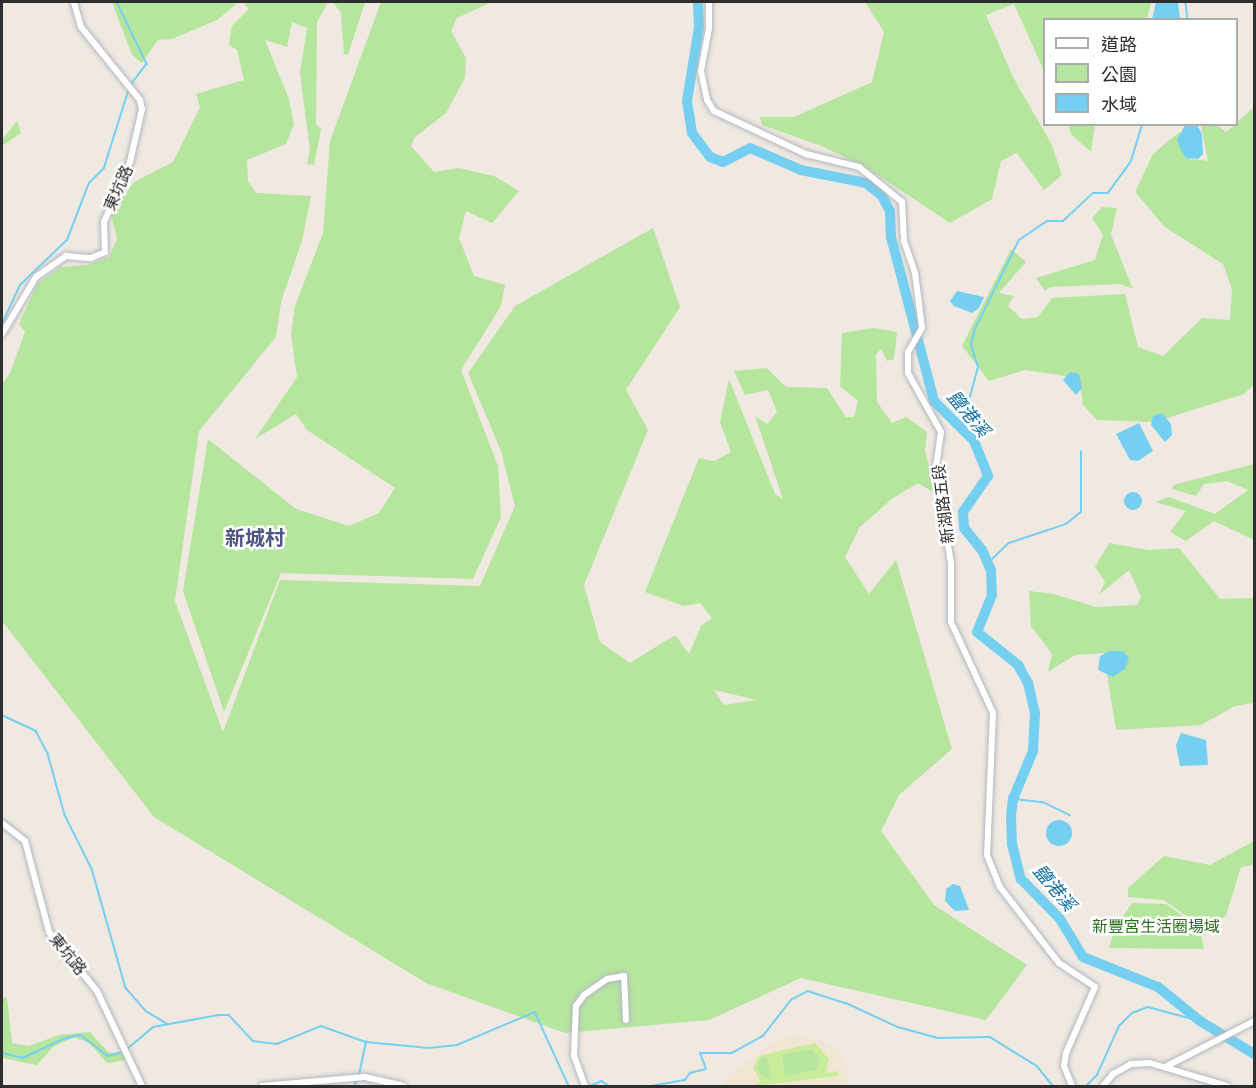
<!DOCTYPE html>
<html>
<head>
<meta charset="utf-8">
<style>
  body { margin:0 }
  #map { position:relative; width:1256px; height:1088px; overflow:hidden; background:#efe9e1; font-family:"PT Sans Narrow","Noto Sans TC",sans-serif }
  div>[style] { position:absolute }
  .education>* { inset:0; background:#f0e6d1 }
  .green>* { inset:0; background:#b6e59e }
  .pitch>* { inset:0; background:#c9ec9a }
  .water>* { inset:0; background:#75cff0 }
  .round { border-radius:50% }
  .stream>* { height:1.5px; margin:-0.75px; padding:0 0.75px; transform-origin:0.75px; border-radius:0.75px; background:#75cff0 }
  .river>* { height:10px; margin:-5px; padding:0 5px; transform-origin:5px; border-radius:5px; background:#75cff0 }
  .roads { filter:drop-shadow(0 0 2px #b4b7c1) drop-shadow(0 0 2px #b4b7c1) }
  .minor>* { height:6px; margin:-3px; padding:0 3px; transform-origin:3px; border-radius:3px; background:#fff }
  span { translate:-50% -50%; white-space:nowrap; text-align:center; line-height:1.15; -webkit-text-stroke:5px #fff; paint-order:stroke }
  .street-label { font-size:16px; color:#2e2e2e }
  .park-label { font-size:16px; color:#2c6e1b }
  .water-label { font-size:18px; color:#0d6fa3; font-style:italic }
  .quarter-label { font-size:20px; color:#4d5680; font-weight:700 }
  .frame { position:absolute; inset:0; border:3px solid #2e2e2e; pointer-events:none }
  .legend { position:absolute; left:1043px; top:18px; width:195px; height:108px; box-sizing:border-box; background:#fff; border:2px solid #ababab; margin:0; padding:8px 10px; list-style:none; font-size:18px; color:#2e2e2e }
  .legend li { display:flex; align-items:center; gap:12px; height:30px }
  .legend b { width:30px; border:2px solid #ababab }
</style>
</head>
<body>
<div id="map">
  <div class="education">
    <i style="clip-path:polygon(799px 1034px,840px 1049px,848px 1073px,846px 1086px,722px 1086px,728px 1077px,774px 1041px)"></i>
  </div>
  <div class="green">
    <i style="clip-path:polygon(112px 2px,239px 2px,217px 20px,172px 39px,158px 40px,142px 63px,132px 55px)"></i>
    <i style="clip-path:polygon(evenodd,243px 2px,328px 2px,317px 22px,316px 124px,321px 129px,314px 165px,307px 164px,310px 151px,300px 73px,307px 28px,292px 22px,287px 47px,265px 40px,289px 99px,294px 124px,286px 144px,247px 160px,248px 181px,256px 193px,311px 196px,302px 241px,281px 302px,276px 337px,199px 431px,175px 601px,223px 732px,280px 580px,480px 586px,515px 506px,501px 451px,468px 373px,515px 306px,653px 228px,680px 307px,626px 390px,648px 430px,584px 585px,600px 642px,630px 663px,675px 635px,689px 654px,701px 626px,712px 618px,700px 603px,684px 606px,645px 592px,699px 458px,714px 461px,731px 452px,720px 422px,729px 379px,775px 494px,783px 499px,755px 416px,767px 424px,777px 412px,768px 390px,745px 395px,734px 371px,767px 368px,786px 387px,827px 388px,846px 417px,854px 417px,858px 401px,840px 386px,842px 333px,874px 328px,897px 332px,894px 359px,887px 361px,881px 349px,876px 354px,877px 402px,892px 423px,906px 417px,927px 432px,925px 451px,936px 494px,918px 483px,893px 498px,860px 527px,845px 557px,869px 594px,896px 560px,952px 749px,899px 795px,881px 831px,934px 905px,1027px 965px,986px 1020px,801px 978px,709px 1020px,565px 1033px,426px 983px,154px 817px,2px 621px,2px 384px,10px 373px,25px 332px,19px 324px,37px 284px,60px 267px,88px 265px,109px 257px,117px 239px,111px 214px,134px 182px,173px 162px,200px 107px,196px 94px,244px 80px,237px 50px,229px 45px,232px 26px,249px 9px,243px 2px,714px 690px,757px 700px,724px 705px,714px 690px)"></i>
    <i style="clip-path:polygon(333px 2px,365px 2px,348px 55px,344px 54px,341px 13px)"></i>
    <i style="clip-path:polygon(381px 2px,492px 2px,457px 18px,451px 31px,466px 58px,465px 78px,446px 113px,415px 137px,411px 146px,434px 172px,459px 168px,494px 176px,519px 191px,492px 223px,466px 211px,459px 238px,474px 276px,505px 285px,501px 306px,461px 370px,498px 466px,501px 517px,473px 579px,281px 573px,224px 712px,183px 591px,208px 439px,296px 509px,349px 526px,379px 513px,395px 488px,307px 430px,296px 414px,255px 439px,297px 377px,291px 334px,295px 306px,323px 233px,330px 141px)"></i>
    <i style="clip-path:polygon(865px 2px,1151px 2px,1147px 19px,1044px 20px,1044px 71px,1014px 4px,986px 15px,1013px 77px,1052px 145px,1062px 175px,1044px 190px,1017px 153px,1001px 161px,992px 199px,950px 223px,867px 168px,824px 147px,762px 125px,760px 117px,794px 117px,872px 82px,884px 32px)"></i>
    <i style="clip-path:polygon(1254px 107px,1254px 384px,1244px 394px,1154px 422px,1097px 420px,1083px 405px,1079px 378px,1025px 370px,989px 381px,962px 346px,1011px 249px,1026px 262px,999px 293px,1014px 296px,1008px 306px,1022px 319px,1038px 317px,1052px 298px,1125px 294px,1138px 347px,1163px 356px,1202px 318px,1230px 320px,1232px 289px,1223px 264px,1165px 227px,1135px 192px,1153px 154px,1172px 138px,1180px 132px,1190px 159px,1208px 161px,1201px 125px,1217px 125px,1226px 132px)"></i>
    <i style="clip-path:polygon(17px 121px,21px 133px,2px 146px,2px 140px)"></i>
    <i style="clip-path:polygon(1068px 125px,1095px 125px,1091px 152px,1072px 135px)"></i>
    <i style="clip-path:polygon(1102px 207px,1117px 208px,1111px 235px,1133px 289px,1120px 284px,1050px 287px,1045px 291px,1036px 278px,1095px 260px,1103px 235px,1092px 218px)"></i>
    <i style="clip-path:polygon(1254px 464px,1254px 540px,1214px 521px,1186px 541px,1170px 532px,1186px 511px,1155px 502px,1169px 497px,1215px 514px,1248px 490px,1227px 481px,1204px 484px,1196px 496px,1172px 489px,1173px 485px)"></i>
    <i style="clip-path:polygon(1109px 543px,1149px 550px,1179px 548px,1220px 599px,1254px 598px,1254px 703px,1235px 706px,1201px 725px,1116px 730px,1107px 675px,1116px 663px,1104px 653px,1075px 655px,1048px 672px,1052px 654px,1031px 626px,1029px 591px,1054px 594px,1096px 607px,1137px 605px,1141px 597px,1129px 570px,1099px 595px,1105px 582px,1095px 567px)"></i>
    <i style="clip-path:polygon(1254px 841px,1254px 865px,1241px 867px,1226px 915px,1208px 931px,1164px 900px,1128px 897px,1128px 888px,1164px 856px,1210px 865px)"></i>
    <i style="clip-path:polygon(1132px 903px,1166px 904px,1200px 928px,1204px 949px,1109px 948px,1115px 928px)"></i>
    <i style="clip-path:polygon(2px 997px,7px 998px,12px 1043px,29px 1046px,59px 1035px,90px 1032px,108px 1052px,125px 1054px,126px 1060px,107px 1063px,89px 1043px,74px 1037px,53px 1047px,37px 1065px,2px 1058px)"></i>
    <i style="clip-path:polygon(812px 1049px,820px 1057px,817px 1070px,784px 1077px,782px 1054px)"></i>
    <i style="clip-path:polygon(767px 1055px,771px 1079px,765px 1079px,756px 1069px,760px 1059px)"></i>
  </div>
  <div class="pitch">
    <i style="clip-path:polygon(evenodd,815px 1043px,829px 1059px,826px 1073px,837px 1071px,838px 1076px,753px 1086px,761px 1082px,753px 1068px,759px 1056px,815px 1043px,812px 1049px,820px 1057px,817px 1070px,784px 1076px,782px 1054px,812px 1049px,815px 1043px,767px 1056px,771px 1078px,765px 1079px,756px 1069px,760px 1059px,767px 1056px)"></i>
  </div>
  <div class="water">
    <i style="clip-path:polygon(1156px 2px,1178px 2px,1180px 19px,1152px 19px)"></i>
    <i style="clip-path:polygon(1185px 125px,1197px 125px,1202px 134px,1203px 154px,1198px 159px,1186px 158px,1181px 150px,1177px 140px)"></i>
    <i style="clip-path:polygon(957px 291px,984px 297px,979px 308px,972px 313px,954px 306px,950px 301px)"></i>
    <i style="clip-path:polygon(1070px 372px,1079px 374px,1082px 388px,1076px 395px,1063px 380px)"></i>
    <i style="clip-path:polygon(1162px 413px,1171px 424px,1172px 435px,1165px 442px,1151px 425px,1153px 416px)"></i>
    <i style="clip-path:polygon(1139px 423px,1153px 451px,1138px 461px,1130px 460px,1116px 434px)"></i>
    <i class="round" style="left:1124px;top:492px;width:18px;height:18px"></i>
    <i style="clip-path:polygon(1109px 651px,1123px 651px,1129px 658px,1125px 669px,1113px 677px,1098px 670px,1100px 656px)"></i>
    <i style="clip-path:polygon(1181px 733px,1206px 740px,1208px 765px,1180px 766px,1176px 745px)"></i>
    <i class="round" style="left:1046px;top:820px;width:26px;height:26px"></i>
    <i style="clip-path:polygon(953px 884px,960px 886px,969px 910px,955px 911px,945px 901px,946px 889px)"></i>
  </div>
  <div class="stream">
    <i style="left:117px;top:2px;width:69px;rotate:64.2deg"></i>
    <i style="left:147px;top:64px;width:25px;rotate:127deg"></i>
    <i style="left:1186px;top:2px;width:18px;rotate:84deg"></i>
    <i style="left:2px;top:324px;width:43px;rotate:-65.2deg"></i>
    <i style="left:20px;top:285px;width:65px;rotate:-43.8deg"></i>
    <i style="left:67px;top:240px;width:61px;rotate:-68.9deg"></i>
    <i style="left:89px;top:183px;width:21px;rotate:-45deg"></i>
    <i style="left:104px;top:168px;width:84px;rotate:-72.6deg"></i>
    <i style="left:962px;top:426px;width:61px;rotate:-74.8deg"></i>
    <i style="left:978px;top:367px;width:23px;rotate:-108deg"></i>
    <i style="left:971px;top:345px;width:16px;rotate:-76deg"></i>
    <i style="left:975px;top:329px;width:99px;rotate:-63.7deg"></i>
    <i style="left:1019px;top:240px;width:34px;rotate:-34deg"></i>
    <i style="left:1047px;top:221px;width:16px"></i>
    <i style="left:1063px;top:221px;width:41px;rotate:-43deg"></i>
    <i style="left:1093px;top:193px;width:15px"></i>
    <i style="left:1108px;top:193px;width:39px;rotate:-54deg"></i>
    <i style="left:1131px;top:161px;width:39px;rotate:-73deg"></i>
    <i style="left:988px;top:563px;width:29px;rotate:-44deg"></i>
    <i style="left:1009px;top:543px;width:60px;rotate:-18.4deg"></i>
    <i style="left:1066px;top:524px;width:19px;rotate:-39deg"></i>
    <i style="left:1081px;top:512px;width:60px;rotate:-90deg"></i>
    <i style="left:2px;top:676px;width:39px;rotate:90deg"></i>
    <i style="left:2px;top:715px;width:38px;rotate:25deg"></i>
    <i style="left:36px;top:731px;width:26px;rotate:62deg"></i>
    <i style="left:48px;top:754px;width:63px;rotate:74.4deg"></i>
    <i style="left:65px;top:815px;width:60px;rotate:63.4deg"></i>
    <i style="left:92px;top:869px;width:124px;rotate:74.1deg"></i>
    <i style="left:126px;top:988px;width:30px;rotate:49deg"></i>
    <i style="left:146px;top:1011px;width:26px;rotate:31deg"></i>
    <i style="left:1013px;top:799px;width:30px;rotate:6deg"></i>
    <i style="left:1043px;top:802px;width:30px;rotate:26deg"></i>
    <i style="left:126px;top:1050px;width:35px;rotate:-40deg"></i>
    <i style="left:153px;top:1027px;width:67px;rotate:-10.3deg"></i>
    <i style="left:219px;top:1015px;width:10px"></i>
    <i style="left:229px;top:1015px;width:35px;rotate:47deg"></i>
    <i style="left:253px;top:1041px;width:24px;rotate:7deg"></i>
    <i style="left:277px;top:1044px;width:48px;rotate:-22.2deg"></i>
    <i style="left:321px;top:1026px;width:48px;rotate:19.6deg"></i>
    <i style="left:366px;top:1042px;width:63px;rotate:5.4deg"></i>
    <i style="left:429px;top:1048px;width:28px;rotate:-6deg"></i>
    <i style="left:457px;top:1045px;width:85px;rotate:-22.9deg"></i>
    <i style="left:535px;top:1012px;width:81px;rotate:65.3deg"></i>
    <i style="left:2px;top:1053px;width:22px;rotate:13deg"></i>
    <i style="left:23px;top:1058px;width:44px;rotate:-25.4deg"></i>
    <i style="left:63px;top:1039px;width:18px;rotate:-13deg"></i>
    <i style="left:81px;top:1035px;width:34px;rotate:38deg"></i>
    <i style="left:108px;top:1056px;width:15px;rotate:-16deg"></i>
    <i style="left:359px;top:1075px;width:34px;rotate:-78deg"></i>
    <i style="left:354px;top:1086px;width:7px;rotate:-56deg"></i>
    <i style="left:590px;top:1086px;width:13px;rotate:-23deg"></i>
    <i style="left:602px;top:1081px;width:9px;rotate:36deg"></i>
    <i style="left:651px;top:1086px;width:35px;rotate:-10deg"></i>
    <i style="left:685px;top:1080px;width:9px;rotate:-54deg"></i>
    <i style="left:690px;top:1073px;width:16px;rotate:-14deg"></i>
    <i style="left:706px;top:1069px;width:17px;rotate:-111deg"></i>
    <i style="left:700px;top:1053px;width:32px"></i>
    <i style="left:732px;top:1053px;width:35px;rotate:-29deg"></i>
    <i style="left:763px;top:1036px;width:46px;rotate:-52.1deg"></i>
    <i style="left:791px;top:1000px;width:19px;rotate:-28deg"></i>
    <i style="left:808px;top:991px;width:40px;rotate:18deg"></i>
    <i style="left:846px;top:1003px;width:57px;rotate:24.8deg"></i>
    <i style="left:898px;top:1027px;width:41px;rotate:15.4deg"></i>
    <i style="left:938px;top:1038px;width:52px;rotate:-1.1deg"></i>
    <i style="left:990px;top:1037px;width:55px;rotate:31.7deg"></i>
    <i style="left:1037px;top:1066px;width:26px;rotate:51deg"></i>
    <i style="left:1086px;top:1086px;width:16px;rotate:-45deg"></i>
    <i style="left:1097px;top:1075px;width:54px;rotate:-65.8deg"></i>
    <i style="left:1119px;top:1026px;width:18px;rotate:-45deg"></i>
    <i style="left:1132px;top:1013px;width:17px;rotate:-21deg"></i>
    <i style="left:1148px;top:1007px;width:54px;rotate:15.1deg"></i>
  </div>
  <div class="river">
    <i style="left:698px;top:2px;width:25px;rotate:88deg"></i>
    <i style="left:699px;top:27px;width:75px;rotate:99.2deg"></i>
    <i style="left:687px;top:101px;width:32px;rotate:81deg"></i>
    <i style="left:692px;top:133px;width:30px;rotate:53deg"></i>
    <i style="left:710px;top:157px;width:14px;rotate:21deg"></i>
    <i style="left:723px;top:162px;width:30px;rotate:-27deg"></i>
    <i style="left:750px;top:148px;width:56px;rotate:23.3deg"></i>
    <i style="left:801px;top:170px;width:66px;rotate:11.3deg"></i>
    <i style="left:866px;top:183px;width:21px;rotate:39deg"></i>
    <i style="left:882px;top:196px;width:17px;rotate:62deg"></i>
    <i style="left:890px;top:211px;width:26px;rotate:88deg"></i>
    <i style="left:891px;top:237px;width:170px;rotate:75.3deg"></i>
    <i style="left:934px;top:401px;width:57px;rotate:45deg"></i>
    <i style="left:974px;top:441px;width:38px;rotate:68deg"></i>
    <i style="left:988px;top:476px;width:44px;rotate:124.8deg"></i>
    <i style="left:963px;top:512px;width:16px;rotate:86deg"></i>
    <i style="left:964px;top:528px;width:28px;rotate:51deg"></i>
    <i style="left:982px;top:550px;width:22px;rotate:66deg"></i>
    <i style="left:991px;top:570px;width:25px;rotate:88deg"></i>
    <i style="left:992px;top:595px;width:40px;rotate:112deg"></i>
    <i style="left:977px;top:632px;width:53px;rotate:38.8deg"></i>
    <i style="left:1018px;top:665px;width:21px;rotate:61deg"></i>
    <i style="left:1028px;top:683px;width:31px;rotate:77deg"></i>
    <i style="left:1035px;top:713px;width:38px;rotate:93deg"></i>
    <i style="left:1033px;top:751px;width:52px;rotate:112.6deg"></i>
    <i style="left:1013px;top:799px;width:17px;rotate:97deg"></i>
    <i style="left:1011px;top:816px;width:28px;rotate:88deg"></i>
    <i style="left:1012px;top:844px;width:36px;rotate:76deg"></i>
    <i style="left:1021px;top:879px;width:56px;rotate:45.7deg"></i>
    <i style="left:1060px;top:919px;width:44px;rotate:58.8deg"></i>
    <i style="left:1083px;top:957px;width:81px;rotate:21.8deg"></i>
    <i style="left:1158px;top:987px;width:54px;rotate:39deg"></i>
    <i style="left:1200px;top:1021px;width:63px;rotate:31.4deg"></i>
  </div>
  <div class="roads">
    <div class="minor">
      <i style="left:709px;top:2px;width:26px;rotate:90deg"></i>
      <i style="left:709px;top:28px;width:44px;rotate:100.5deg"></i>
      <i style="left:701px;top:71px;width:30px;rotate:78deg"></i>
      <i style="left:707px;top:100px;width:13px;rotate:58deg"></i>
      <i style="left:714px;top:111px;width:102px;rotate:25.1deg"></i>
      <i style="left:806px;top:154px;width:55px;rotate:13.8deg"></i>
      <i style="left:859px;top:167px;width:55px;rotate:39.1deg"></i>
      <i style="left:902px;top:202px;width:39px;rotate:87deg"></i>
      <i style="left:904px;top:241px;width:34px;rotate:71deg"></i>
      <i style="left:915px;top:273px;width:55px;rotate:82.7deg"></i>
      <i style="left:922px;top:328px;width:28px;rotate:120deg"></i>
      <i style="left:908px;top:352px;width:21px;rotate:90deg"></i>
      <i style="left:908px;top:373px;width:68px;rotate:60.8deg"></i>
      <i style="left:941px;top:432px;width:37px;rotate:98deg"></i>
      <i style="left:936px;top:469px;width:96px;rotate:81deg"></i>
      <i style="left:951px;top:564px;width:58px;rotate:90deg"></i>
      <i style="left:951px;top:622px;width:100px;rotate:65.2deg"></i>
      <i style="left:993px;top:713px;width:142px;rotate:92.4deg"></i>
      <i style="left:987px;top:855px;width:35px;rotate:68deg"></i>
      <i style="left:1000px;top:887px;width:96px;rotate:52.2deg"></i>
      <i style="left:1059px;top:963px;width:43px;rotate:33.7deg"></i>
      <i style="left:1095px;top:987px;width:72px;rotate:113.7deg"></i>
      <i style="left:1066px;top:1053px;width:13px;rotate:99deg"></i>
      <i style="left:1064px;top:1066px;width:22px;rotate:68deg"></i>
      <i style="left:2px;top:334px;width:66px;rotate:-59.2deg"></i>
      <i style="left:36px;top:277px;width:37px;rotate:-35deg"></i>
      <i style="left:66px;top:256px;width:25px;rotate:5deg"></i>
      <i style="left:91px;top:258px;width:15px;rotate:-23deg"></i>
      <i style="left:105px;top:252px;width:30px;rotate:-92deg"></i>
      <i style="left:104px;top:222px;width:65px;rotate:-66.6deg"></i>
      <i style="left:130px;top:162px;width:54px;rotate:-77.2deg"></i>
      <i style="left:142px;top:109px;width:9px;rotate:-103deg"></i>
      <i style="left:140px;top:100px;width:94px;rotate:-128.9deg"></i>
      <i style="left:81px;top:27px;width:26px;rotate:-106deg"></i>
      <i style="left:2px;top:823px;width:29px;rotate:38deg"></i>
      <i style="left:25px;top:841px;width:94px;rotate:75.2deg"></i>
      <i style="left:49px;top:932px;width:76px;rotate:50.9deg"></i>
      <i style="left:97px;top:991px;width:105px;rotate:64.7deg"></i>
      <i style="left:1167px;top:1066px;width:98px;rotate:-27.3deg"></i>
      <i style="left:262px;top:1086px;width:103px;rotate:-5deg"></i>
      <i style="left:365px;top:1077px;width:39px;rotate:13deg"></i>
      <i style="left:585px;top:1086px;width:33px;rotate:-110deg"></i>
      <i style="left:574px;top:1055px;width:49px;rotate:-87.7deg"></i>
      <i style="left:576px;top:1006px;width:14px;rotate:-54deg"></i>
      <i style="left:584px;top:995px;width:28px;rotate:-35deg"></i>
      <i style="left:607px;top:979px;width:17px;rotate:-10deg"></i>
      <i style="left:624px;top:976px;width:44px;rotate:87.4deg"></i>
      <i style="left:1103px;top:1086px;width:16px;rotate:-50deg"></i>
      <i style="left:1113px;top:1074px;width:21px;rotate:-29deg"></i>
      <i style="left:1131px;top:1064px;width:19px;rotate:-3deg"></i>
      <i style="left:1150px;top:1063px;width:80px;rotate:16.6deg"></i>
    </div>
  </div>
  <div class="street-label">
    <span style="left:118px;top:188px;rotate:-66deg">東坑路</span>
    <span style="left:943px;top:504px;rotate:-97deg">新湖路五段</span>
    <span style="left:68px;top:954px;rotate:51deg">東坑路</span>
  </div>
  <div class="park-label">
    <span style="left:1156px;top:926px">新豐宮生活圈場域</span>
  </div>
  <div class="water-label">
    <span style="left:968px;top:414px;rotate:50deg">鹽港溪</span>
    <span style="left:1054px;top:888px;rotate:50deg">鹽港溪</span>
  </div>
  <div class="quarter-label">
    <span style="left:255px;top:538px">新城村</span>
  </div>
  <div class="frame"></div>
  <ul class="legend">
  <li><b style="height:8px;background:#fff"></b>道路</li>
  <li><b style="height:16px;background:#b6e59e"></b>公園</li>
  <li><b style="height:16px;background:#75cff0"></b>水域</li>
  </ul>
</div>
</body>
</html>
